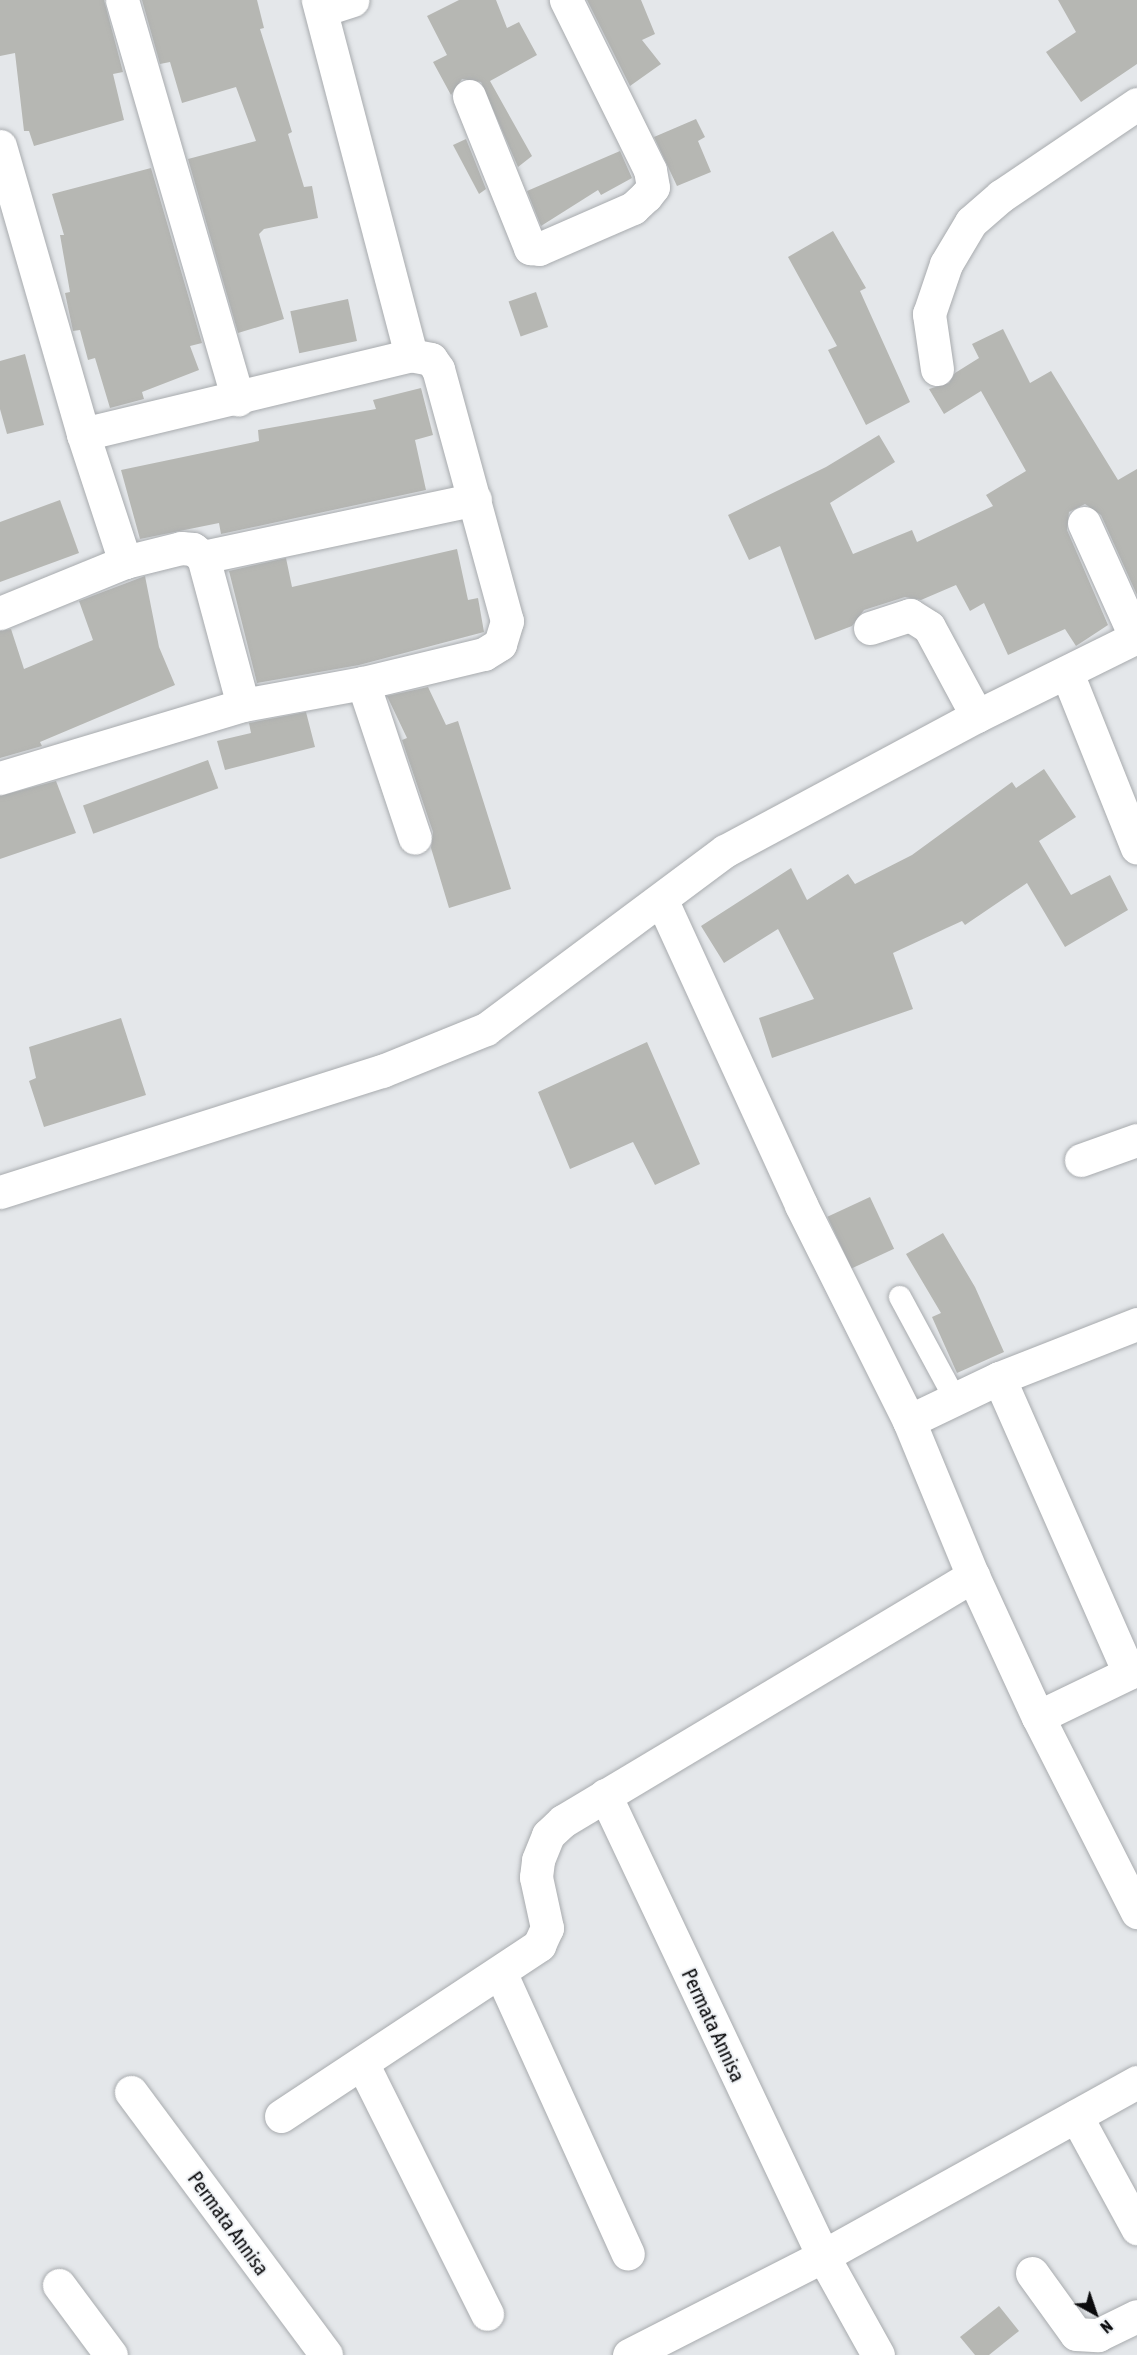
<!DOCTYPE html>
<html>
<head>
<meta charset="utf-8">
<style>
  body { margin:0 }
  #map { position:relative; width:1137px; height:2355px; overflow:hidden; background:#e4e7ea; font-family:"Asap Condensed",sans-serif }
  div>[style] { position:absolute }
  .building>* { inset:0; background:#b6b7b3; transform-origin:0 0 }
  .roads { filter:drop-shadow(0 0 2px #a8abae) drop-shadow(0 0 2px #a8abae) }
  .lane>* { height:22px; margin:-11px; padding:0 11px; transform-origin:11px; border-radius:11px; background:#fff }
  .street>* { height:33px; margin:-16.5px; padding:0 16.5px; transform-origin:16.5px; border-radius:16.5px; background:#fff }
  span { translate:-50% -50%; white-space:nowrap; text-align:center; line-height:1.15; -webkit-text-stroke:4.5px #f1f4f7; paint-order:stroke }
  .street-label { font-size:21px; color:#0b0b0d }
  .north { position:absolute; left:1065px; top:2283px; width:60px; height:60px; -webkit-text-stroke:4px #f1f4f7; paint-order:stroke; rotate:140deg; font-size:16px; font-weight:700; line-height:24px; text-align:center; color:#0b0b0d }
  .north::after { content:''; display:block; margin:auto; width:21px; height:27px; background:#0b0b0d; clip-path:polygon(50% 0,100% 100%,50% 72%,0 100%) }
</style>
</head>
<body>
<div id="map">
  <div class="building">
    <i style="clip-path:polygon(0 0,104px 0,123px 72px,113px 74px,124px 120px,34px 146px,29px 131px,24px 131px,15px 53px,0 56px)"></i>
    <i style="clip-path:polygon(142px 0,257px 0,264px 28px,260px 29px,292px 132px,288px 134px,304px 187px,312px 186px,318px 218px,264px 229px,259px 234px,284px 319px,238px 333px,188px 159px,256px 141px,236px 87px,182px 103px,170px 62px,160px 64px)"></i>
    <i style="clip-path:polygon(459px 0,496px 0,507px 28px,519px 22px,537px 55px,490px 81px,532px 156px,518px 167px,481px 82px,462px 79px,451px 95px,433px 62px,447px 55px,427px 16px)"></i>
    <i style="clip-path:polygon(587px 0,641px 0,655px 34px,642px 40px,661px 64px,630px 86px)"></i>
    <i style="clip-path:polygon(1058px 0,1137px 0,1137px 64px,1081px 102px,1046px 52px,1076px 32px)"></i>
    <i style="clip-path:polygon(696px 119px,705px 137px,698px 141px,711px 172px,677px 186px,654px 137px)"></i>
    <i style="clip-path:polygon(466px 139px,486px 189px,479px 194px,453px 145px)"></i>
    <i style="clip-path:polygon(620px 151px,632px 178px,601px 195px,598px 190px,541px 226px,527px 191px)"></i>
    <i style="clip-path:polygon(151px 168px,202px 343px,190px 346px,199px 370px,142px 392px,144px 399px,110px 408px,95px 358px,88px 360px,80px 330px,73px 331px,65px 293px,70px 292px,60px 235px,64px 235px,52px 194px)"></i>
    <i style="clip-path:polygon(833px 231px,866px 288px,860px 291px,910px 402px,866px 425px,828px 350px,837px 346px,788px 257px)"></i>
    <i style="left:536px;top:292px;width:37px;height:29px;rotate:71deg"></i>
    <i style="left:348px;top:299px;width:43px;height:59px;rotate:78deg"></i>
    <i style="clip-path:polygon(1003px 329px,1030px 383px,1051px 371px,1118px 480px,1137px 469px,1137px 595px,1101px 515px,1085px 504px,1069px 512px,1067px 530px,1108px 625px,1076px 646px,1065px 629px,1008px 655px,984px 603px,970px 611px,956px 585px,921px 600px,905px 597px,864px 610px,852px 626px,815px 640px,780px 546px,749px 560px,728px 515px,826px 467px,879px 435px,895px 462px,830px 503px,853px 554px,912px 530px,917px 542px,993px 506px,986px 495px,1026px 471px,981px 391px,944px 414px,929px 389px,949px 383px,955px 373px,979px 358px,972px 344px)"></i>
    <i style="clip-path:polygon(25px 354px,44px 425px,7px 434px,0 409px,0 361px)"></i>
    <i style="clip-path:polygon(421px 388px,433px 435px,415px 440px,426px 490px,221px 534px,219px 523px,140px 539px,121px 470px,259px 441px,258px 430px,376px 409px,373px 400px)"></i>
    <i style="clip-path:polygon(60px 500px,79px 553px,0 582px,0 522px)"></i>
    <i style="clip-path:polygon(457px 549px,468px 600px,478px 598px,484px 632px,359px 665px,257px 683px,229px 571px,286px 558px,292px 587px)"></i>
    <i style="clip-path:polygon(145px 576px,159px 647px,175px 685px,40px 742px,42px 746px,0 758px,0 631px,11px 629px,24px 669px,93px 640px,79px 601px)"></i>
    <i style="clip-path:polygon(428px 687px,446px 725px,458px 721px,511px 889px,449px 908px,431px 848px,433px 832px,402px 740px,407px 738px,387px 696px)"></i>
    <i style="clip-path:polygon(306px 712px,315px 747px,225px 770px,217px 741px,251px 733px,249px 723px)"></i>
    <i style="left:208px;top:760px;width:30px;height:133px;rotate:70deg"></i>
    <i style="clip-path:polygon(1044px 769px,1076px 817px,1039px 841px,1071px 895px,1110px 875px,1128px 910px,1065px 947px,1027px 883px,965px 925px,962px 921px,893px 953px,913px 1009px,772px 1058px,759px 1018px,814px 999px,778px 929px,724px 963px,701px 926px,791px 868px,807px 900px,848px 874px,855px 884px,912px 855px,1012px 782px,1016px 788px)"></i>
    <i style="clip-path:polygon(56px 781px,76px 833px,0 859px,0 796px)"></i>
    <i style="clip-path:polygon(121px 1018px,146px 1095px,44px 1127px,29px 1081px,36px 1078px,29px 1047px)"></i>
    <i style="clip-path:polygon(647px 1042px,700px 1164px,655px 1185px,633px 1142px,570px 1169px,538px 1092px)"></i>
    <i style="left:870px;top:1197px;width:57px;height:47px;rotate:65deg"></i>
    <i style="clip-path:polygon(943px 1233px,975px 1287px,1004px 1352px,957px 1373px,932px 1317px,941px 1313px,906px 1254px)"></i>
    <i style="clip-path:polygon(999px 2306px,1019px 2331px,989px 2355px,975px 2355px,960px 2337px)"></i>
  </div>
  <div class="roads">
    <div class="lane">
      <i style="left:900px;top:1297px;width:114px;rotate:61.6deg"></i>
    </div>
    <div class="street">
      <i style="left:122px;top:0;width:416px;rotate:73.8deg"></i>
      <i style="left:322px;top:10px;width:32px;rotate:-18deg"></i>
      <i style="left:469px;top:96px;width:164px;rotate:68.1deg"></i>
      <i style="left:530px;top:248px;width:9px;rotate:6deg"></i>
      <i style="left:539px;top:249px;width:103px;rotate:-23.6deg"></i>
      <i style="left:633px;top:208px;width:18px;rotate:-43deg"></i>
      <i style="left:646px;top:196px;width:11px;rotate:-52deg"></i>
      <i style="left:653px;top:187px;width:17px;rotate:-100deg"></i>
      <i style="left:650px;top:170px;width:190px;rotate:-116.3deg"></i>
      <i style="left:0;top:146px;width:300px;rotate:73.9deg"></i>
      <i style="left:83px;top:434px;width:135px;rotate:71.8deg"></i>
      <i style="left:125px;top:562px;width:58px;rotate:-14deg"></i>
      <i style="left:181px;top:548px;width:12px;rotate:5deg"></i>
      <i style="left:193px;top:549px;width:13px;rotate:39deg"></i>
      <i style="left:203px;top:557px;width:153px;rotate:74.9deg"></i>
      <i style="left:937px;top:369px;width:56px;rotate:-98.3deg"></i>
      <i style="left:929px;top:314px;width:53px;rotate:-71.2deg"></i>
      <i style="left:946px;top:264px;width:49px;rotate:-59.2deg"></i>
      <i style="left:971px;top:222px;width:40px;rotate:-41deg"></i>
      <i style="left:1001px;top:196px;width:164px;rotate:-34.1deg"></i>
      <i style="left:83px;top:434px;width:337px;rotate:-13.5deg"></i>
      <i style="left:411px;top:355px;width:367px;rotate:-104.7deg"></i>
      <i style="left:1084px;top:523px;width:126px;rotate:65.7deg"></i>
      <i style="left:203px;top:557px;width:278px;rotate:-12deg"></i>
      <i style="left:0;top:613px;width:135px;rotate:-22.2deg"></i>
      <i style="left:870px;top:628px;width:42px;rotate:-18deg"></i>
      <i style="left:910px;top:615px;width:22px;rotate:32deg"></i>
      <i style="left:929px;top:627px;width:101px;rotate:61.7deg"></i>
      <i style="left:1067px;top:673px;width:188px;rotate:68.2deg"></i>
      <i style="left:363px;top:683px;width:163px;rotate:71.5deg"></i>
      <i style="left:0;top:778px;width:254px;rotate:-16.7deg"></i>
      <i style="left:243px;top:705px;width:122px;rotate:-10.4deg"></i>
      <i style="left:363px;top:683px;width:124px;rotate:-13.5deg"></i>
      <i style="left:484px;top:654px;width:19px;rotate:-32deg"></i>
      <i style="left:500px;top:644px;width:24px;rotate:-73deg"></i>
      <i style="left:507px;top:621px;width:261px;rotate:-105.3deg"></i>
      <i style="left:438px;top:369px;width:12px;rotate:-125deg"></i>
      <i style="left:431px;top:359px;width:20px;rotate:-169deg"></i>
      <i style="left:662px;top:901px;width:334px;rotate:65.4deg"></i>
      <i style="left:801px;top:1205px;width:241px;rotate:63.4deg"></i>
      <i style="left:909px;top:1421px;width:168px;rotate:67.6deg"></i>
      <i style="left:973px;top:1576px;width:155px;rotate:65.3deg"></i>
      <i style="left:1038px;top:1717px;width:219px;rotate:63.1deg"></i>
      <i style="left:1081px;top:1160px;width:59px;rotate:-19.7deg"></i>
      <i style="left:0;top:1192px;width:401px;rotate:-17.6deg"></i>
      <i style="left:382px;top:1071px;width:112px;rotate:-22deg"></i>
      <i style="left:486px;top:1029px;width:298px;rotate:-36.7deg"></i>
      <i style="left:725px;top:851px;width:286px;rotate:-28.2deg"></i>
      <i style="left:977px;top:716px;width:178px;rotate:-26.3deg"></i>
      <i style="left:999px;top:1378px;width:322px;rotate:66.2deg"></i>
      <i style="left:1129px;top:1673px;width:101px;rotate:154.2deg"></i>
      <i style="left:909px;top:1421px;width:100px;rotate:-25.5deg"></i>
      <i style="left:999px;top:1378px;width:148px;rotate:-21.4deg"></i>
      <i style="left:605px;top:1795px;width:510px;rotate:64.69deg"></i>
      <i style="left:823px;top:2256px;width:113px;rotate:60.9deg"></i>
      <i style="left:501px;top:1974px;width:307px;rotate:65.6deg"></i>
      <i style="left:363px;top:2065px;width:278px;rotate:63.5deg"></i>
      <i style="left:131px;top:2092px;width:327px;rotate:53.4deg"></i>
      <i style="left:281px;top:2116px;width:310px;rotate:-33.5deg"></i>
      <i style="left:539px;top:1945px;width:19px;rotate:-65deg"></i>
      <i style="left:547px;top:1928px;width:52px;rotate:-102.2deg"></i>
      <i style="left:536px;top:1877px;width:17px;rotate:-83deg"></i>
      <i style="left:538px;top:1860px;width:27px;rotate:-68deg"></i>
      <i style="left:548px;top:1835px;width:21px;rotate:-43deg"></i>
      <i style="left:563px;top:1821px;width:478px;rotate:-30.9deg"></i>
      <i style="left:1076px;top:2116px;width:128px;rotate:61.4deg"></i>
      <i style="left:1032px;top:2273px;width:75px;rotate:54.2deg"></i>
      <i style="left:1076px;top:2334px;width:22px;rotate:3deg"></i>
      <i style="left:1098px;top:2335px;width:43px;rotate:-26deg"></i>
      <i style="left:59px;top:2285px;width:87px;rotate:53.4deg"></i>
      <i style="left:629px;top:2355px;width:218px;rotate:-27deg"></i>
      <i style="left:823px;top:2256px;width:359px;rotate:-29deg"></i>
    </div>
  </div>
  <div class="street-label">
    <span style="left:714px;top:2025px;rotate:65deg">Permata Annisa</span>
    <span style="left:229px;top:2223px;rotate:54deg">Permata Annisa</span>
  </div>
  <div class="north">N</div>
</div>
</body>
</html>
